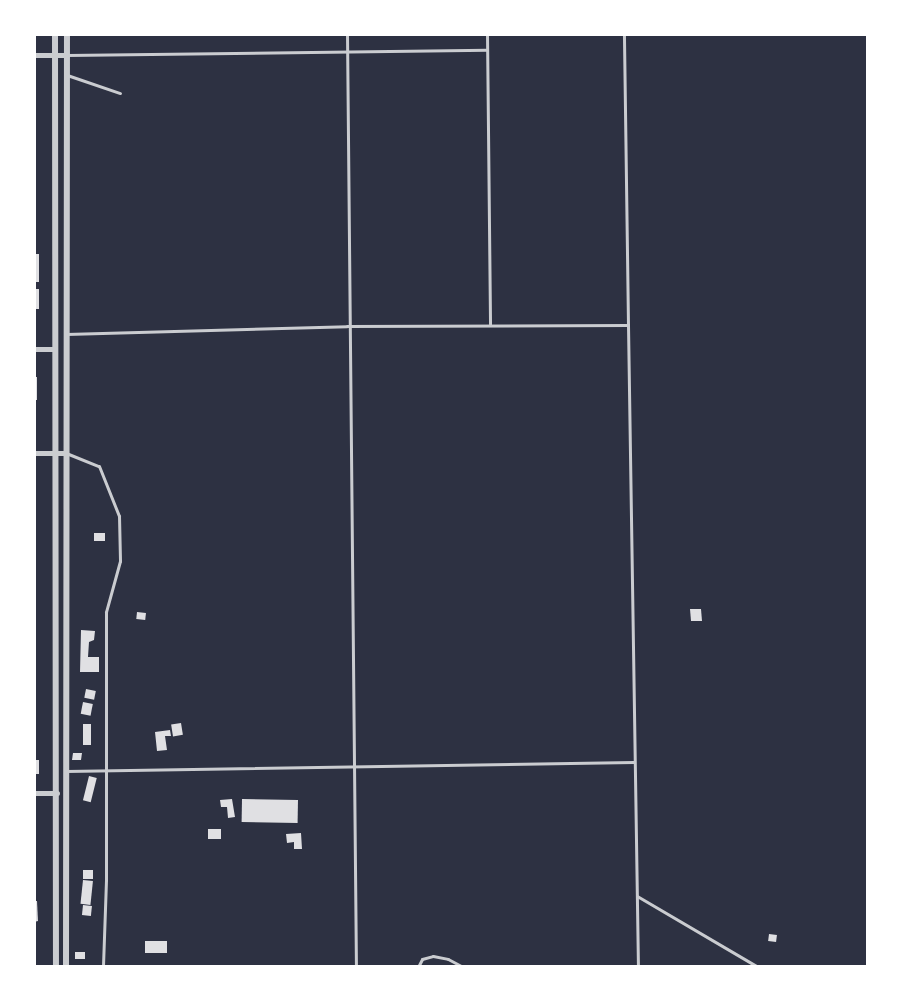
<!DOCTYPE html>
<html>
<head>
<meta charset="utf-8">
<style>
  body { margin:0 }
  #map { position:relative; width:902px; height:1001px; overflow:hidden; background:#2d3142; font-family:"Golos Text",sans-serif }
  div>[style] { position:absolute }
  .building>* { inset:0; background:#e0e0e3; transform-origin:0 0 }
  .service>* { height:3px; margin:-1.5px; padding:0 1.5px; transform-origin:1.5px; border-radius:1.5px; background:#caccd0 }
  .minor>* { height:5px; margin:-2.5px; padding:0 2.5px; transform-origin:2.5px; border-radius:2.5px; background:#caccd0 }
  .tertiary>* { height:6px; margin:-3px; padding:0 3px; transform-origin:3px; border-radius:3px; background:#caccd0 }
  span { translate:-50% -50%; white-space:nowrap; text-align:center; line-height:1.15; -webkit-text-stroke:7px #fff; paint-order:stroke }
  .frame { position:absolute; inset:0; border:36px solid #fff; pointer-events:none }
</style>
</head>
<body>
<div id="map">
  <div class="building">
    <i style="left:34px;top:254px;width:5px;height:28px"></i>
    <i style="left:34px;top:289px;width:5px;height:20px"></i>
    <i style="left:34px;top:377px;width:3px;height:23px"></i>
    <i style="left:94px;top:533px;width:11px;height:8px"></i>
    <i style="clip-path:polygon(690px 609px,701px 609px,702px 621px,691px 621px)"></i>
    <i style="left:137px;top:612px;width:9px;height:7px;rotate:6deg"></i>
    <i style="clip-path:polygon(81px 630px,95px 631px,94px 640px,89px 642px,88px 657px,99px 657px,99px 672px,80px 672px)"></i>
    <i style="left:86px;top:689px;width:10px;height:9px;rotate:11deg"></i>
    <i style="left:83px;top:702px;width:10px;height:12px;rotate:11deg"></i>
    <i style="left:181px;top:723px;width:12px;height:10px;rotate:81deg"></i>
    <i style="left:83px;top:724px;width:8px;height:21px"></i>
    <i style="clip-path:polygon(170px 730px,171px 736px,165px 736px,167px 750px,157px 751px,155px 732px)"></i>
    <i style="clip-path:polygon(73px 753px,82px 753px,81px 760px,72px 760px)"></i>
    <i style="left:34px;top:760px;width:5px;height:14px"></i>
    <i style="left:89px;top:776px;width:8px;height:25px;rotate:14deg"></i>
    <i style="clip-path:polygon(232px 799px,235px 817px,228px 818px,227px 807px,221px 807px,220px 800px)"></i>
    <i style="left:242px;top:799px;width:56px;height:23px;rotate:1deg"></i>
    <i style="left:208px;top:829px;width:13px;height:10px"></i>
    <i style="clip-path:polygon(301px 833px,302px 849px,294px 849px,294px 842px,287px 843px,286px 834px)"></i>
    <i style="left:83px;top:870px;width:10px;height:9px"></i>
    <i style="left:83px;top:880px;width:10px;height:24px;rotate:6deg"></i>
    <i style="clip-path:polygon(34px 901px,37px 901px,38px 921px,34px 922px)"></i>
    <i style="left:83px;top:905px;width:9px;height:10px;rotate:6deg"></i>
    <i style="left:769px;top:934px;width:8px;height:7px;rotate:7deg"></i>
    <i style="left:145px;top:941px;width:22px;height:12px"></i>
    <i style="left:75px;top:952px;width:10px;height:7px"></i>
  </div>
  <div class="service">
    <i style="left:347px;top:34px;width:933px;rotate:89.45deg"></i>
    <i style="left:487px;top:34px;width:290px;rotate:89.4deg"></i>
    <i style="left:67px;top:55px;width:420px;rotate:-0.7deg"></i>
    <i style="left:67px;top:75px;width:56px;rotate:18.8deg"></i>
    <i style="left:628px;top:325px;width:642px;rotate:89.11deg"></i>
    <i style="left:66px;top:334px;width:281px;rotate:-1.6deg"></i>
    <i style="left:347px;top:326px;width:281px;rotate:-0.2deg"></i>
    <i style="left:628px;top:325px;width:291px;rotate:-90.8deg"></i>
    <i style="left:66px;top:453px;width:35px;rotate:22deg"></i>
    <i style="left:99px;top:466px;width:54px;rotate:68.2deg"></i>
    <i style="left:119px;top:516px;width:45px;rotate:88.7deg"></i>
    <i style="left:120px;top:561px;width:53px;rotate:105.4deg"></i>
    <i style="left:106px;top:612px;width:268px;rotate:90deg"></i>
    <i style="left:106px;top:880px;width:87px;rotate:92deg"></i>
    <i style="left:66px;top:771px;width:568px;rotate:-0.91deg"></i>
    <i style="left:637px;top:896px;width:140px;rotate:30.4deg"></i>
    <i style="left:418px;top:967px;width:9px;rotate:-63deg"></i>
    <i style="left:422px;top:959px;width:11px;rotate:-15deg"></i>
    <i style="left:433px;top:956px;width:15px;rotate:11deg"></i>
    <i style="left:448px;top:959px;width:17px;rotate:28deg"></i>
  </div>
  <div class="minor">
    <i style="left:34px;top:55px;width:33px"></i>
    <i style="left:34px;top:349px;width:21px"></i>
    <i style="left:34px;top:453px;width:32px"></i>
    <i style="left:34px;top:793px;width:23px"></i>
  </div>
  <div class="tertiary">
    <i style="left:55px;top:34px;width:933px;rotate:89.94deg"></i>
    <i style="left:66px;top:967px;width:933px;rotate:-89.94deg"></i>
  </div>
  <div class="frame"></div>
</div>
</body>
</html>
